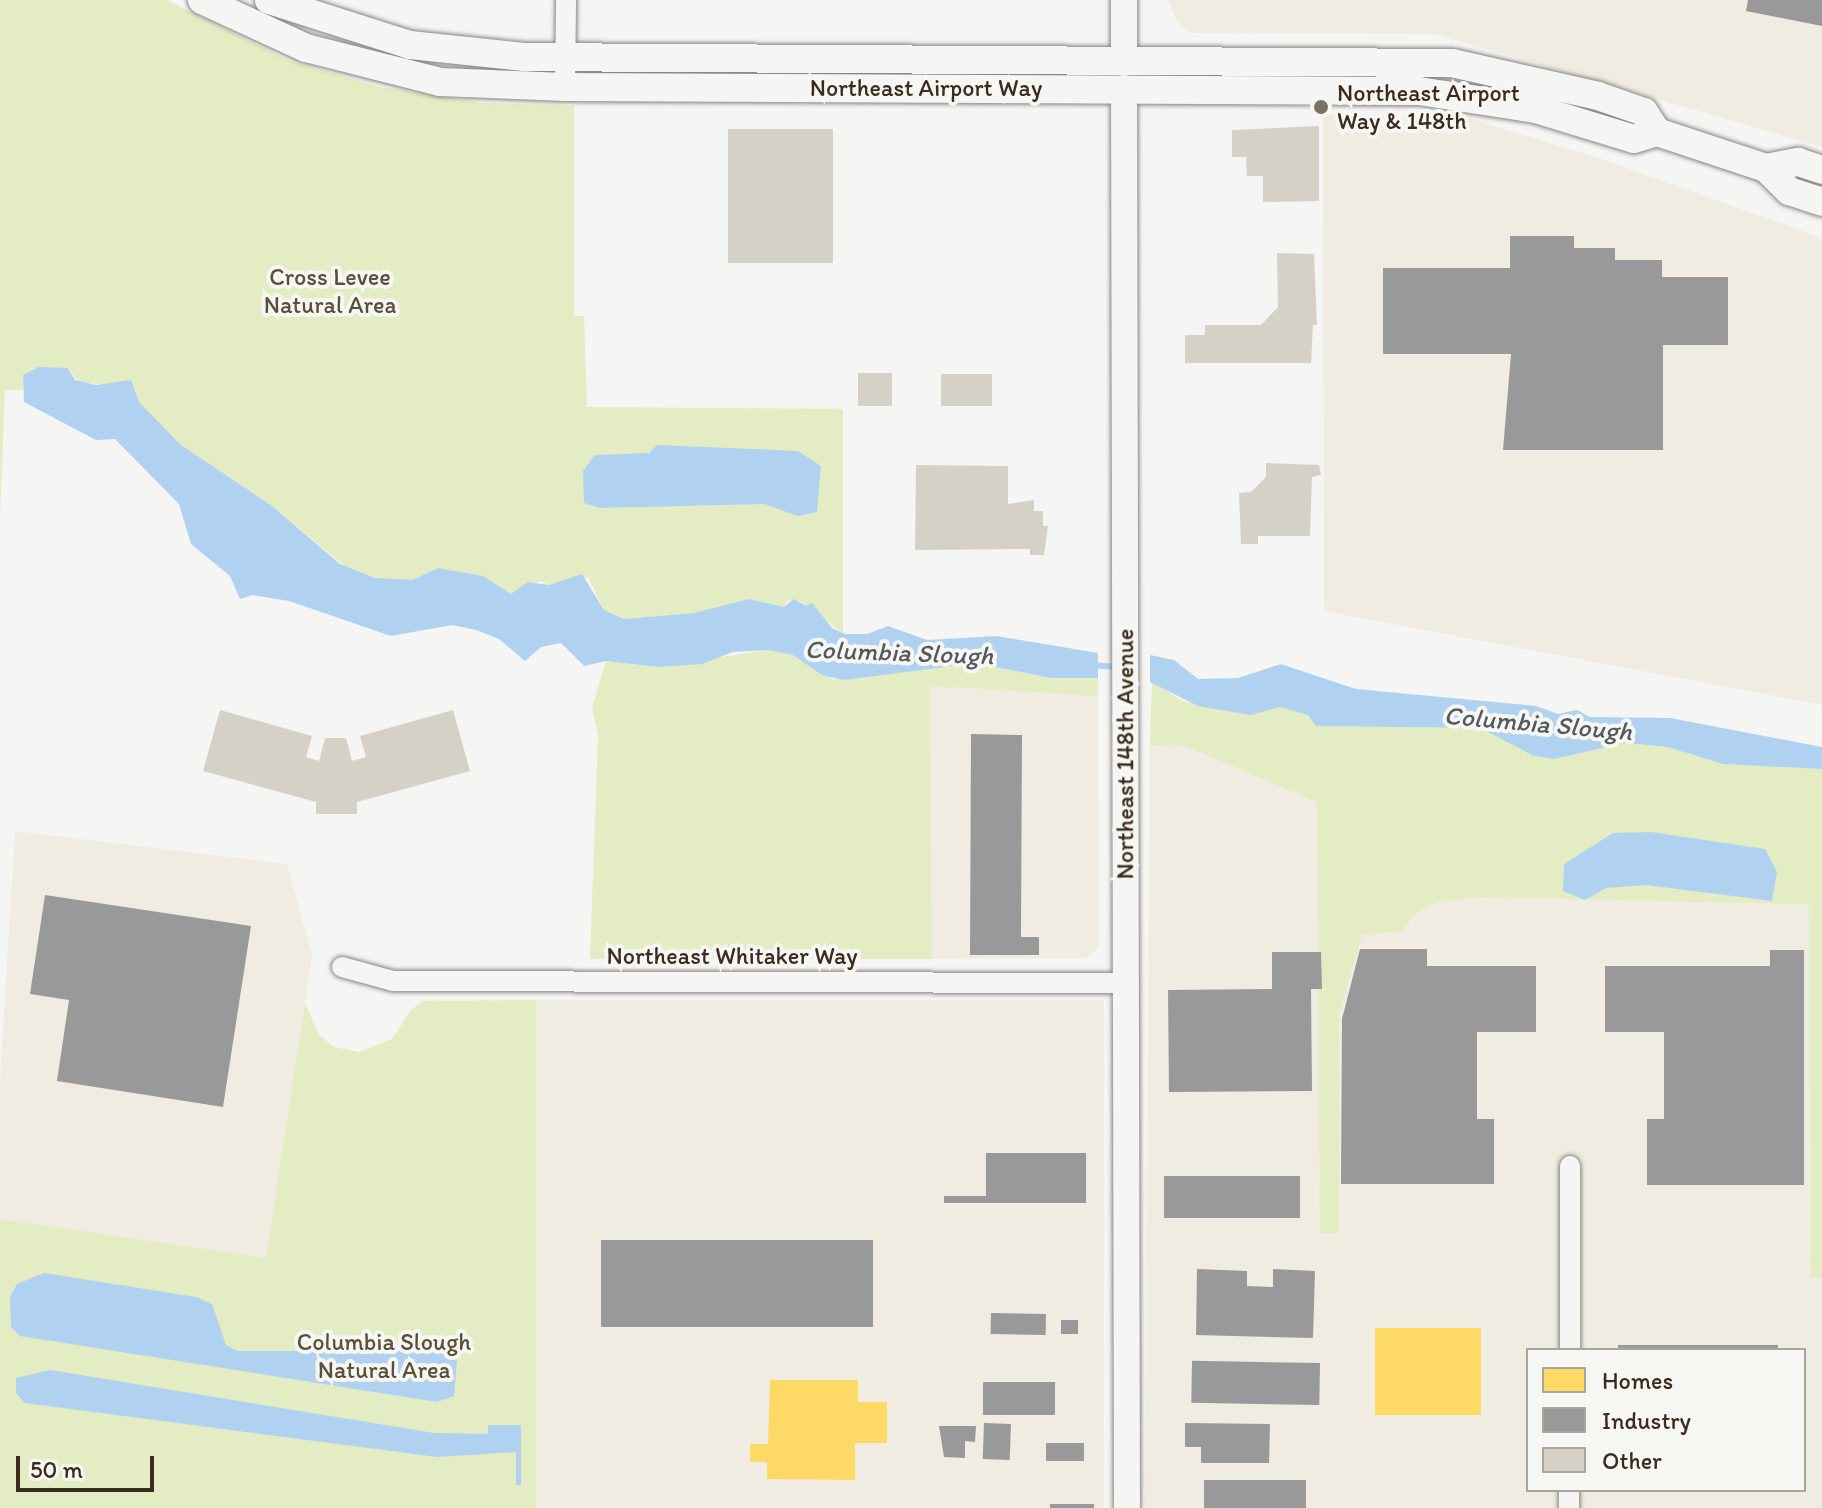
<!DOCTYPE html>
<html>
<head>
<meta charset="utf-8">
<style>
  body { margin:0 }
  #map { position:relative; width:1822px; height:1508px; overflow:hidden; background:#f5f5f3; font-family:Itim,sans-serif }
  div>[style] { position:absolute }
  .built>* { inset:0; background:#f0ece1; transform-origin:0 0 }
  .green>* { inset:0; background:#e3ecc2 }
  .water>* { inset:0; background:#b0d2f0 }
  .homes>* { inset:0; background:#ffd966; transform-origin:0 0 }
  .industry>* { inset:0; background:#999; transform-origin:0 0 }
  .stream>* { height:6px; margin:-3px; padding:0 3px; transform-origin:3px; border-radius:3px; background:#b0d2f0 }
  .building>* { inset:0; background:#d6d1c7; transform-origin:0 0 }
  .roads { filter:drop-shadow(0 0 2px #8a8683) drop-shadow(0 0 2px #8a8683) }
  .minor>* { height:20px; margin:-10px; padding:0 10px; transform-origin:10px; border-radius:10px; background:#f5f5f3 }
  .tertiary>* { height:26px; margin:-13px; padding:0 13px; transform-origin:13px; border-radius:13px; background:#f5f5f3 }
  .secondary>* { height:28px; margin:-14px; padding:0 14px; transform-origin:14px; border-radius:14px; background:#f5f5f3 }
  .dots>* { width:22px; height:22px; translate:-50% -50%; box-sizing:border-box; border:4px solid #f6f6f2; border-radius:50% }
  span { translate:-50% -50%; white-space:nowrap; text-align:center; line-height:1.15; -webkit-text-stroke:8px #f6f6f2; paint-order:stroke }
  .street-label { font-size:24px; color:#3b2a1e }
  .poi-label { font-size:24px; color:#3b2a1e }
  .left { translate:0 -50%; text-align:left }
  .park-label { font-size:24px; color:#5a4f37 }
  .water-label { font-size:26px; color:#55585c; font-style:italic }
  .legend { position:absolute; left:1526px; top:1348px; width:280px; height:144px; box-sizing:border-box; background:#f6f6f2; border:2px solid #aba49d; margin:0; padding:10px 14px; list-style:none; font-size:24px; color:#3b2a1e }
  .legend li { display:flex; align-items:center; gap:16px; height:40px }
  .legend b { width:40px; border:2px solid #aba49d }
  .scale { position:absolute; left:16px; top:1456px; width:138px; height:36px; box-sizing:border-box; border:4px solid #3b2a1e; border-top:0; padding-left:10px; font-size:24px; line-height:28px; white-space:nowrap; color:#3b2a1e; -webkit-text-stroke:6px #f6f6f2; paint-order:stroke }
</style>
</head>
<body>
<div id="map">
  <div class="built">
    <i style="clip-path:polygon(1168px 0,1822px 0,1822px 147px,1435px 34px,1189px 33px,1176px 20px)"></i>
    <i style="clip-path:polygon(1323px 114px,1471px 119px,1599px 158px,1822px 238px,1822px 705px,1324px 611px)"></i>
    <i style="clip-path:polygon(930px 686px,1098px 696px,1099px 947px,1088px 958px,932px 959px)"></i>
    <i style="clip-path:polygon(evenodd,1150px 745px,1185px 746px,1317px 802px,1321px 1233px,1339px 1232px,1339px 1014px,1361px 935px,1400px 931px,1417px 912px,1440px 902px,1483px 897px,1810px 903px,1811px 1278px,1822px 1278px,1822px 832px,1822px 1508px,1145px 1508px,1150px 745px,1528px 1350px,1804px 1350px,1804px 1490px,1528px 1490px,1528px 1350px)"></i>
    <i style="clip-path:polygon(15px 831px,287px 864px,312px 955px,267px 1259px,0 1219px,0 1080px)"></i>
    <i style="left:536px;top:1000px;width:568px;height:508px"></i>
  </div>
  <div class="green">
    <i style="clip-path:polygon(0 0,167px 0,290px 61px,380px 87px,482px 103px,574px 106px,574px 316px,584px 316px,587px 407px,843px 409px,843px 633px,800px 601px,787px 601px,784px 607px,739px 602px,694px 613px,624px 619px,604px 610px,588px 577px,549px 585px,541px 581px,511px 594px,482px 576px,438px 568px,412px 580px,388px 581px,350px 570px,272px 506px,181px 445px,139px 402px,131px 380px,109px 385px,79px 382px,68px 368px,23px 375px,23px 390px,5px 390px,0 517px)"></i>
    <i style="clip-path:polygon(768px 650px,793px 655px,833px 679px,975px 663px,1051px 678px,1098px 678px,1098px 696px,930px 686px,932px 959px,590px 959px,598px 735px,592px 708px,606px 661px,658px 667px)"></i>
    <i style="clip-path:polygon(1152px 681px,1182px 701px,1251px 715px,1280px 706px,1308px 715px,1316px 726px,1480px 728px,1534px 756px,1554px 759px,1625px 743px,1668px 747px,1723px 764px,1822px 769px,1822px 1278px,1811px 1278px,1809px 904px,1483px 897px,1440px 902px,1417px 912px,1401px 931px,1362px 935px,1339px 1014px,1339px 1233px,1320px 1233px,1317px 802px,1185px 746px,1150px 745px)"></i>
    <i style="clip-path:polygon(536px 1000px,536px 1508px,0 1508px,0 1219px,266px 1258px,305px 1003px,319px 1035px,334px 1047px,359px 1052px,392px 1039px,411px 1010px,423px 1001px)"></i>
  </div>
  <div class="water">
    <i style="clip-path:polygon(39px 367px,68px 368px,75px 380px,96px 385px,131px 380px,139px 402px,181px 445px,272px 506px,340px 564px,375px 578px,412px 580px,438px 568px,483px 576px,511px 594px,528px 582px,549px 585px,582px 574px,604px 610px,624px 619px,694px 613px,749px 599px,784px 607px,794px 599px,806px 606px,812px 603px,832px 628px,845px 634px,867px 634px,888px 626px,927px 640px,996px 636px,1098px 653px,1098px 678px,1051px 678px,975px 663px,844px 680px,822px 675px,793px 655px,768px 650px,733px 652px,702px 664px,658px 667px,606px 661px,584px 666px,561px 643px,541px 647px,525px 661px,499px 639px,476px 630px,452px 625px,391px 636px,289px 601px,252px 595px,240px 599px,230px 576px,191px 544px,179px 504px,115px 439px,96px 440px,24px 402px,23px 375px)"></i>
    <i style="clip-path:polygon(657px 445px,798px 451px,821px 466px,817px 512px,798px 516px,764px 504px,600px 508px,584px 503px,583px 471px,595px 455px,649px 453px)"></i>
    <i style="clip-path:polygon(1150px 655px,1174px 660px,1198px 679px,1238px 678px,1281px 664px,1356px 689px,1536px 706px,1558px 714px,1577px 710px,1590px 717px,1670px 718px,1822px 747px,1822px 769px,1723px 764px,1668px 747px,1625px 743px,1554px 759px,1534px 756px,1480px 728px,1316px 726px,1308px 715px,1280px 707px,1251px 715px,1198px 706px,1150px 682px)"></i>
    <i style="clip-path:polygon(1651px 832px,1765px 849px,1777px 872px,1772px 901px,1646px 885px,1606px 888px,1585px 900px,1563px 891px,1564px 864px,1613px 833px)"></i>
    <i style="clip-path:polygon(44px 1273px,196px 1297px,212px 1304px,226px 1345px,238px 1351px,444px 1351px,457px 1360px,454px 1396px,437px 1402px,20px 1336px,11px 1327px,10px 1297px,17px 1284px)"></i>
    <i style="clip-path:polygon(50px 1370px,434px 1433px,488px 1434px,488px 1425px,521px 1425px,521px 1485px,516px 1485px,516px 1452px,437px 1457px,25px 1403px,16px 1393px,16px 1378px)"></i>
  </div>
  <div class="homes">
    <i style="left:1375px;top:1328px;width:106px;height:87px"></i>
    <i style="clip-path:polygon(770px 1380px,858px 1380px,858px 1402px,887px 1402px,887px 1443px,855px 1443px,855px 1480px,767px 1479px,767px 1462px,750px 1462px,750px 1444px,768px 1444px)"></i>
  </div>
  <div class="industry">
    <i style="clip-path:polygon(1748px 0,1822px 0,1822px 26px,1746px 11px)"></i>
    <i style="clip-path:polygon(1510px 236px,1574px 236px,1574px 248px,1615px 248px,1615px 260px,1662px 260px,1662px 277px,1728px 277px,1728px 345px,1663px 345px,1663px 450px,1503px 450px,1511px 354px,1383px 354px,1383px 268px,1510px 268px)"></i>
    <i style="clip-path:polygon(971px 734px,1022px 735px,1021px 937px,1039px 937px,1039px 955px,970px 955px)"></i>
    <i style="clip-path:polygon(45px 895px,251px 926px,223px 1107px,57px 1081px,69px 1000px,30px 994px)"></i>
    <i style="clip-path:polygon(1360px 949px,1427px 949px,1427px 966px,1536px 966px,1536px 1032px,1477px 1032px,1477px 1119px,1494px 1119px,1494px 1184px,1341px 1184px,1342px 1019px)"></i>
    <i style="clip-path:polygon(1770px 950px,1804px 950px,1804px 1185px,1647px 1185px,1647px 1119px,1664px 1119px,1664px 1032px,1605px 1032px,1605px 966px,1770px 966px)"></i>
    <i style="clip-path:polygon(1272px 952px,1321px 952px,1322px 989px,1311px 989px,1312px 1091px,1169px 1092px,1168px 990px,1272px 989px)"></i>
    <i style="clip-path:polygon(986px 1153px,1086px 1153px,1086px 1203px,944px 1203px,944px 1196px,986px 1196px)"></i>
    <i style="left:1164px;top:1176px;width:136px;height:42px"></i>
    <i style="left:601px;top:1240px;width:272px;height:87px"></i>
    <i style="clip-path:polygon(1197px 1269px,1247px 1271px,1247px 1286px,1273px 1287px,1273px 1269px,1315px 1271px,1313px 1338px,1196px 1335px)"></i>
    <i style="left:991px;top:1313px;width:55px;height:21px;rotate:1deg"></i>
    <i style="left:1061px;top:1320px;width:17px;height:14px"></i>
    <i style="left:1618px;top:1345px;width:160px;height:5px"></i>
    <i style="left:1320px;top:1363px;width:42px;height:128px;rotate:91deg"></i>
    <i style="left:1055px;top:1382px;width:33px;height:72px;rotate:90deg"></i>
    <i style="left:984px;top:1423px;width:27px;height:36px;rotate:2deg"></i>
    <i style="clip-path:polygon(1185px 1423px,1270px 1424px,1269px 1463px,1201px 1463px,1201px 1447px,1185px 1447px)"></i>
    <i style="clip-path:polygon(939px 1426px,976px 1426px,975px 1442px,965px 1441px,965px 1458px,944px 1457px)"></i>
    <i style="left:1046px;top:1443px;width:38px;height:18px"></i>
    <i style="left:1204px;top:1480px;width:102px;height:28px"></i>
    <i style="left:1050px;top:1504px;width:44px;height:4px"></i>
  </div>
  <div class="stream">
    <i style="left:1090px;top:665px;width:29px;rotate:4deg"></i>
  </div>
  <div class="building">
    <i style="clip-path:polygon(1319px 126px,1319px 201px,1263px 202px,1263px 176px,1247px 176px,1246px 157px,1232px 157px,1232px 130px)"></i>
    <i style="left:728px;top:129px;width:105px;height:134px"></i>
    <i style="clip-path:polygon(1277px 253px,1314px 254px,1317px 325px,1313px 325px,1311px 363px,1185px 363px,1185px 335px,1205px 335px,1205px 325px,1261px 325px,1278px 307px)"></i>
    <i style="left:858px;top:373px;width:34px;height:33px"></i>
    <i style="left:941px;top:374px;width:51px;height:32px"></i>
    <i style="clip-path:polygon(1266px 463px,1319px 465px,1321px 475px,1312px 477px,1310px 536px,1258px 536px,1258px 544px,1241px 544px,1239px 493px,1251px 492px,1266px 477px)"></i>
    <i style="clip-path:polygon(916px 465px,1008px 466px,1008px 504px,1034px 500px,1034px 511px,1043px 511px,1043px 526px,1048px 526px,1044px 555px,1030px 555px,1030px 549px,915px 550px)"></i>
    <i style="clip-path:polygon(220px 710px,312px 736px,306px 757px,319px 761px,325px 738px,346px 738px,352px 761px,366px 757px,360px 736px,453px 710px,470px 771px,357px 802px,357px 814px,316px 814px,316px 802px,203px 771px)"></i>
  </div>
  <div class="roads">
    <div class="minor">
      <i style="left:565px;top:87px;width:87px;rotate:-89.3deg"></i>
      <i style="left:342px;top:967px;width:53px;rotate:15.4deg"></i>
      <i style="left:393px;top:981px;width:732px;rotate:0.16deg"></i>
      <i style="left:1570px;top:1350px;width:184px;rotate:-90deg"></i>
      <i style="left:1569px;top:1508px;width:18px;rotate:-90deg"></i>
    </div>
    <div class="tertiary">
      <i style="left:1124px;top:0;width:58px;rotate:90deg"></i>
      <i style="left:1124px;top:88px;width:1420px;rotate:89.88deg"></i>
    </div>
    <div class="secondary">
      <i style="left:202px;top:0;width:115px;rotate:24.8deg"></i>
      <i style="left:306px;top:48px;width:138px;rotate:14.2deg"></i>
      <i style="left:440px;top:82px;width:125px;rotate:2.3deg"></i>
      <i style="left:565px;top:87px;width:854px;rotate:0.27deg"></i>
      <i style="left:1419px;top:91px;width:118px;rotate:8.7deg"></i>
      <i style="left:1536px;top:109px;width:102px;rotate:17deg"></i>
      <i style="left:1634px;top:139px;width:24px;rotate:-17deg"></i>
      <i style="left:1657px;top:132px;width:115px;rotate:18.3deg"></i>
      <i style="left:1766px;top:168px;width:33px;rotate:-11deg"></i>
      <i style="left:1798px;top:162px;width:25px;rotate:18deg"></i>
      <i style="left:269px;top:0;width:148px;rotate:17.7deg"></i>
      <i style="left:410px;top:45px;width:115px;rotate:6deg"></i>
      <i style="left:524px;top:57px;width:928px;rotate:0.37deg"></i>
      <i style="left:1452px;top:63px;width:150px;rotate:12.7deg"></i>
      <i style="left:1598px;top:96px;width:49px;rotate:19.2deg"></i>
      <i style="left:1644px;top:112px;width:24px;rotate:57deg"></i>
      <i style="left:1766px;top:168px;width:33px;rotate:45deg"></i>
      <i style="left:1789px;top:191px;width:35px;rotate:18deg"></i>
    </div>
  </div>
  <div class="dots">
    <i style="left:1321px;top:107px;background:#7c7169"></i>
  </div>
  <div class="street-label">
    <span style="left:926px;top:88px">Northeast Airport Way</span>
    <span style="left:1125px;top:754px;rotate:-90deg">Northeast 148th Avenue</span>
    <span style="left:732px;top:956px">Northeast Whitaker Way</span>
  </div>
  <div class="poi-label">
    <span class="left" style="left:1337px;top:107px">Northeast Airport<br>Way &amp; 148th</span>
  </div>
  <div class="park-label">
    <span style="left:330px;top:291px">Cross Levee<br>Natural Area</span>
    <span style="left:384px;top:1356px">Columbia Slough<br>Natural Area</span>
  </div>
  <div class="water-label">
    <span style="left:899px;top:653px;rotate:2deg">Columbia Slough</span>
    <span style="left:1538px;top:724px;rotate:5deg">Columbia Slough</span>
  </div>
  <ul class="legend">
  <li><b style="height:22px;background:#ffd966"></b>Homes</li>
  <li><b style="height:22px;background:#999"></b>Industry</li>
  <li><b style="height:22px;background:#d6d1c7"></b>Other</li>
  </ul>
  <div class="scale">50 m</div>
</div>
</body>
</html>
